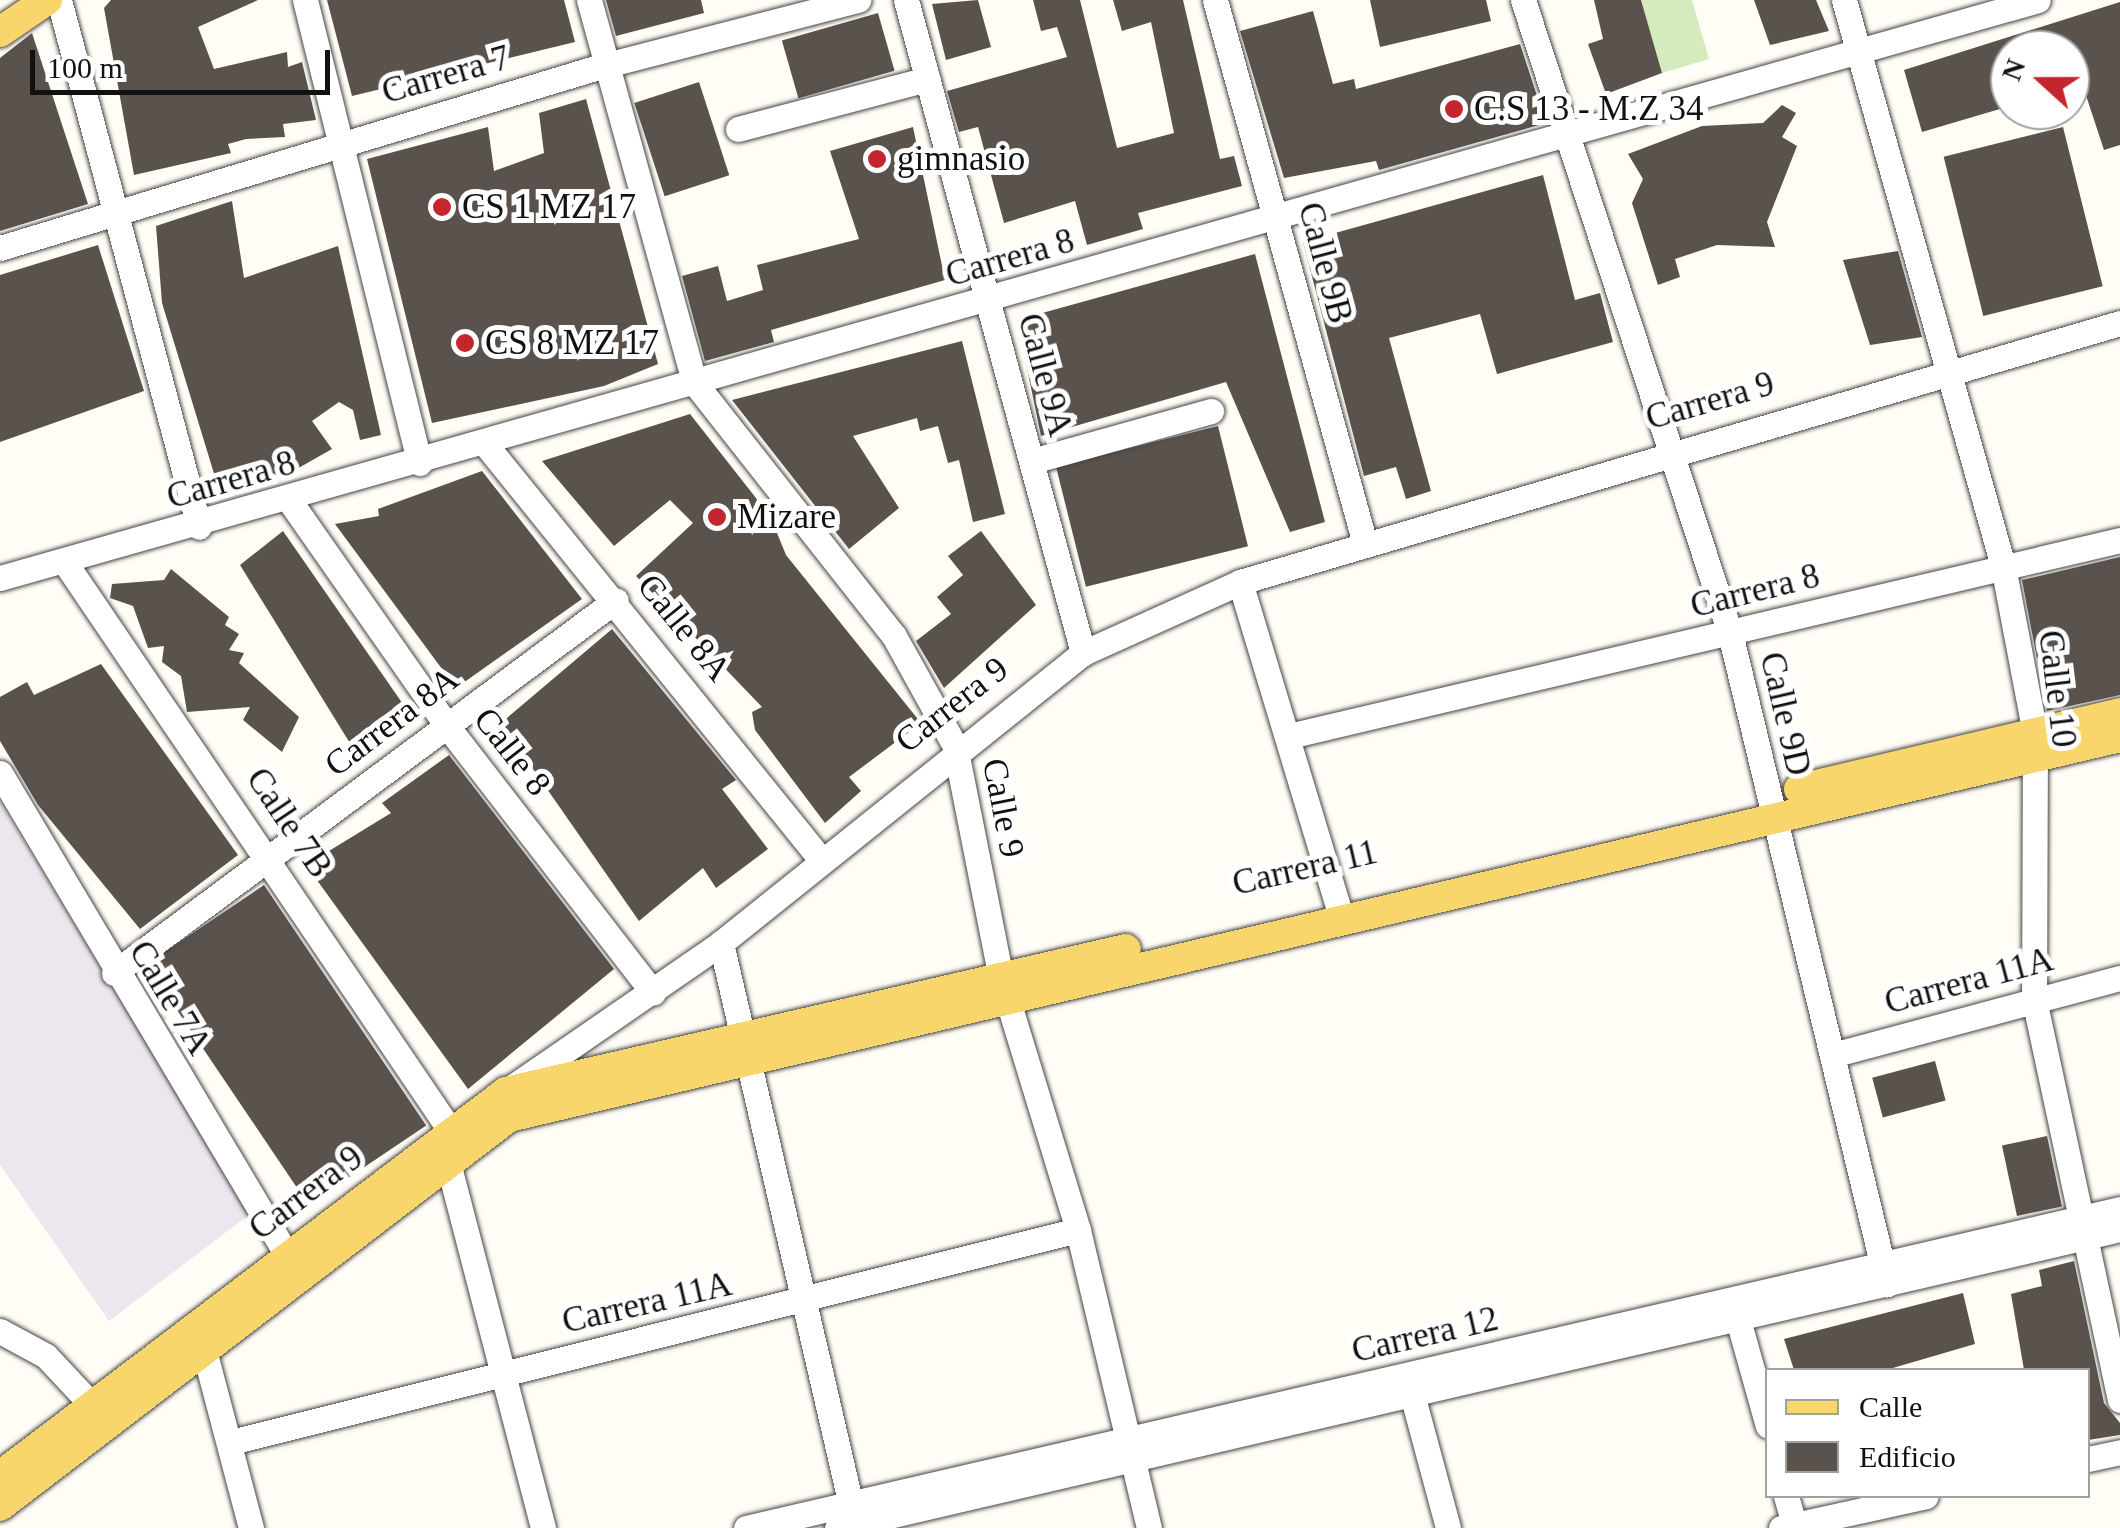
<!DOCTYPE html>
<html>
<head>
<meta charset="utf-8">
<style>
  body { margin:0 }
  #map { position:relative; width:2120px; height:1528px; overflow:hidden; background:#fffdf5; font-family:Georgia,serif }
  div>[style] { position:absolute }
  .industrial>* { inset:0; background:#eee6ef }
  .green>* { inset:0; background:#d5ebbd }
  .building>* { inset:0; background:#5a524d; transform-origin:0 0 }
  .roads { filter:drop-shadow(0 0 2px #444) drop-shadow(0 0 2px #444) }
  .minor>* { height:25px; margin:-12.5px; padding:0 12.5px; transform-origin:12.5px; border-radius:12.5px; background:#fff }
  .major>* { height:30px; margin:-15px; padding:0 15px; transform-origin:15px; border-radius:15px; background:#f9d66b }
  .dots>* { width:28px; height:28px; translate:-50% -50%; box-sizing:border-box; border:5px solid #fff; border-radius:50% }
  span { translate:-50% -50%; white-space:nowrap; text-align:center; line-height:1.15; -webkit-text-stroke:10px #fff; paint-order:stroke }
  .street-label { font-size:35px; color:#111 }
  .poi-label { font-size:35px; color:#111 }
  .left { translate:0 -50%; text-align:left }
  .legend { position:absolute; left:1765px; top:1368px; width:325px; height:130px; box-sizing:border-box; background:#fff; border:2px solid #a0a0a0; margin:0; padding:12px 18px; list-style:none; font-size:30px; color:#111 }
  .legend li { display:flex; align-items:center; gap:20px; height:50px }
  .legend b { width:50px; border:2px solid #a0a0a0 }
  .north { position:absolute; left:1990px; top:30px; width:100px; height:100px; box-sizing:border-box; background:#fff; border:2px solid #a0a0a0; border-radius:50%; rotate:291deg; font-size:28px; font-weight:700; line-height:40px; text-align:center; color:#111 }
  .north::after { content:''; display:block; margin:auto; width:35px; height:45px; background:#c4262e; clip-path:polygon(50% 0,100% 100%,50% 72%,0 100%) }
  .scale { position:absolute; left:30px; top:50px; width:300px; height:45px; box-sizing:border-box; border:5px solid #111; border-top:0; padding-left:12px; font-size:30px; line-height:35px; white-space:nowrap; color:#111; -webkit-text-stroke:8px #fff; paint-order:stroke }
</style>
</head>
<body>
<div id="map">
  <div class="industrial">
    <i style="clip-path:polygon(0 802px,250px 1214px,109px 1321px,0 1165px)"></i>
  </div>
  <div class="green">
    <i style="clip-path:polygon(1641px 0,1692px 0,1709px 59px,1662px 73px)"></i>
  </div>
  <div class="building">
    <i style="clip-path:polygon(111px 0,258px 0,198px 27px,214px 69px,287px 52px,288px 67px,302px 62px,316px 120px,283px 124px,285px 137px,246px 139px,228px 144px,231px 153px,134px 175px,104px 8px)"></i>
    <i style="clip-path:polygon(327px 0,564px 0,575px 42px,352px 96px)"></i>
    <i style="clip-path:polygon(606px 0,701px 0,704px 13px,616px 36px)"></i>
    <i style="clip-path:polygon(978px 0,991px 47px,946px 60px,932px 4px)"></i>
    <i style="clip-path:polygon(1033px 0,1080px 0,1117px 148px,1174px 133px,1151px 22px,1122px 31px,1113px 0,1183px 0,1220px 159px,1234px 156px,1242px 186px,1138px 213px,1143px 229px,1087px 245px,1075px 201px,1004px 223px,978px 127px,959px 132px,947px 91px,1067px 57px,1057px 27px,1041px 31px)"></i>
    <i style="clip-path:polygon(1370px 0,1486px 0,1491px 21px,1380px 47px)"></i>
    <i style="clip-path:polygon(1594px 0,1641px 0,1662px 73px,1606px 94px,1588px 44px,1603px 39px)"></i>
    <i style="clip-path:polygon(1754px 0,1816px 0,1829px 31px,1770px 45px)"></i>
    <i style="clip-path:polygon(2120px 2px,2120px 145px,2104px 150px,2071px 50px,2010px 50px,2010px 106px,1922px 132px,1904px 70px)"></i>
    <i style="clip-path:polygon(1313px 11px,1333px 84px,1354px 79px,1356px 89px,1520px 44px,1546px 123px,1379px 170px,1376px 161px,1284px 178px,1240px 31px)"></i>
    <i style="left:878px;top:13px;width:60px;height:100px;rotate:74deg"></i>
    <i style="clip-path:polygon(32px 33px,88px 204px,0 231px,0 58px)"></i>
    <i style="left:699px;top:82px;width:98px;height:68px;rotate:72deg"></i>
    <i style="clip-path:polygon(586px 99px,658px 364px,604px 386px,432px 423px,367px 159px,488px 127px,494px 171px,544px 153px,539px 113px)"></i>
    <i style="clip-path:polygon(1782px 105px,1796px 113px,1782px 137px,1797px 146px,1767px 222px,1775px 247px,1717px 245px,1675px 259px,1680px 277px,1658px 285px,1632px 203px,1643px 179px,1628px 154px,1702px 126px,1763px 123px)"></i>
    <i style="clip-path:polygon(913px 127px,945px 280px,771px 330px,774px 342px,705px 361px,682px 276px,718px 266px,727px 301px,763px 290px,757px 265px,859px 239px,830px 151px)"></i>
    <i style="left:2063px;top:127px;width:164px;height:123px;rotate:76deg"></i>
    <i style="clip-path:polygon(1543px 175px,1575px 300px,1600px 293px,1613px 342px,1497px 374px,1480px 314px,1389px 338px,1431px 491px,1406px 499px,1396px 467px,1364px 476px,1303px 242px)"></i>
    <i style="clip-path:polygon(232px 201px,244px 278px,338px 246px,381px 435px,360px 440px,353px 410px,339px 402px,312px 421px,332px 449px,295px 470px,219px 490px,162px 303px,156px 226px)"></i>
    <i style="clip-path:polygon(98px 245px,144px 391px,0 442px,0 275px)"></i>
    <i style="clip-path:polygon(1898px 251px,1922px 337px,1870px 345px,1843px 260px)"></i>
    <i style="clip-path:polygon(1255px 254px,1325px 522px,1290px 532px,1226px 382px,1041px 436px,1017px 320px)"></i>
    <i style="clip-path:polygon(962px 341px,1005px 514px,973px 522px,959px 460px,948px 463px,938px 426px,920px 431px,917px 418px,853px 436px,899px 508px,849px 549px,732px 400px)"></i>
    <i style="clip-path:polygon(690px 414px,770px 516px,786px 555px,921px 723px,849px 777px,861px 791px,825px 823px,755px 730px,752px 712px,762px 707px,636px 576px,693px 523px,670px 500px,614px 546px,542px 461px)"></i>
    <i style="left:1218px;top:426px;width:124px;height:167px;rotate:76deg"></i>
    <i style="clip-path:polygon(482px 471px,582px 599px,456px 688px,335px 524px,379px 516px,378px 509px)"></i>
    <i style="clip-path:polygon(283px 531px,414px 720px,361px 761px,240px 565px)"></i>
    <i style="clip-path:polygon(981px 531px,1036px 605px,944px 688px,916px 641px,951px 614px,937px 597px,963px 575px,948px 556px)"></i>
    <i style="clip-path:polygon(2120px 557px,2120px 695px,2047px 711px,2022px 580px)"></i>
    <i style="clip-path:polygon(171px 569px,229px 617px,225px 625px,239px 634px,229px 650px,244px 653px,239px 663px,299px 717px,282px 752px,243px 720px,250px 707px,187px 712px,181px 676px,162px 662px,164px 646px,148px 648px,133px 606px,110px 598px,112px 584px,164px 580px)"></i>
    <i style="clip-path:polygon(612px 629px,736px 780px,722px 789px,768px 849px,716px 888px,703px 868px,639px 921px,501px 723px)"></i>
    <i style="clip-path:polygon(101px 664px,238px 855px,140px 929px,38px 805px,0 741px,0 697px,27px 682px,34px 695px)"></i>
    <i style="clip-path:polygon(449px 755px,614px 969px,468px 1089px,306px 865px,391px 813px,382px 803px)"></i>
    <i style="left:264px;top:885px;width:290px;height:142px;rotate:56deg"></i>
    <i style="left:1935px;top:1061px;width:41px;height:65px;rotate:75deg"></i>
    <i style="left:2047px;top:1136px;width:72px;height:46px;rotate:78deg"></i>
    <i style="clip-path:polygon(2074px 1261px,2104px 1403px,2120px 1423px,2120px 1435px,2088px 1440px,2088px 1370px,2024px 1370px,2011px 1294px,2042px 1286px,2039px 1270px)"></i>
    <i style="clip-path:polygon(1963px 1293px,1975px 1344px,1886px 1370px,1794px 1370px,1784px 1339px)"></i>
  </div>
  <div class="roads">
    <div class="minor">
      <i style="left:59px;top:0;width:545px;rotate:75.12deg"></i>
      <i style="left:305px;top:0;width:477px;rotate:76.1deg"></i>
      <i style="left:589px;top:0;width:396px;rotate:74.6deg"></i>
      <i style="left:694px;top:382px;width:323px;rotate:51.8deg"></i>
      <i style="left:894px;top:636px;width:126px;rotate:61deg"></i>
      <i style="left:955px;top:746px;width:237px;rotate:78.8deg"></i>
      <i style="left:1001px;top:978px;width:264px;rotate:73deg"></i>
      <i style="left:1078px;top:1230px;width:306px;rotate:76.6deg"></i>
      <i style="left:906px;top:0;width:677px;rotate:74.83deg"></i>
      <i style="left:1215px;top:0;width:564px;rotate:74.58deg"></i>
      <i style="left:1523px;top:0;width:666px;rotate:71.89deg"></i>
      <i style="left:1730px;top:633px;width:670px;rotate:76.44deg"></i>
      <i style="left:1844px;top:0;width:588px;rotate:74.31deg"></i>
      <i style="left:2003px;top:566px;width:170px;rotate:79.2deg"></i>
      <i style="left:2035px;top:733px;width:266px;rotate:90.2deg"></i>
      <i style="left:2034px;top:999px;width:410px;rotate:77.9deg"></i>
      <i style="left:738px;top:129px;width:196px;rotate:-14.8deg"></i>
      <i style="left:0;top:248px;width:622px;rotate:-16.83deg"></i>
      <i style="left:595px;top:68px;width:272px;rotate:-14.5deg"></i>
      <i style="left:486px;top:445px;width:535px;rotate:51.07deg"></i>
      <i style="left:1032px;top:461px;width:186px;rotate:-15.6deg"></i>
      <i style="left:289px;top:500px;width:276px;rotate:55deg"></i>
      <i style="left:447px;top:726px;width:337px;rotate:52.3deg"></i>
      <i style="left:64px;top:561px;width:688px;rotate:55.85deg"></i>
      <i style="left:0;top:578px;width:2118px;rotate:-15.83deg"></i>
      <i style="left:1240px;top:582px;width:352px;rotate:73.2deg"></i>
      <i style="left:1289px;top:736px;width:854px;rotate:-13.27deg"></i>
      <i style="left:0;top:773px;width:561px;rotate:59.23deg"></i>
      <i style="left:721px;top:943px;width:590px;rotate:76.98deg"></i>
      <i style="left:114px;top:973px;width:625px;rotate:-36.61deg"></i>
      <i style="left:1836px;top:1054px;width:294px;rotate:-15deg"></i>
      <i style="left:514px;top:1086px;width:252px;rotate:-34.6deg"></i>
      <i style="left:721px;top:943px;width:464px;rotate:-38.7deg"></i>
      <i style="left:1083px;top:653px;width:172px;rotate:-24.3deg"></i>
      <i style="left:1240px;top:582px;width:917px;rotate:-16.4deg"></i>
      <i style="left:447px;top:1159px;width:381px;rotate:75.4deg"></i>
      <i style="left:1737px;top:1316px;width:114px;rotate:74.3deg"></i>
      <i style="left:0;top:1331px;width:52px;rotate:28.5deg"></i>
      <i style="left:46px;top:1356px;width:86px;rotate:46.9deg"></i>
      <i style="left:200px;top:1335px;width:200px;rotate:75.2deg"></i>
      <i style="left:1409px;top:1383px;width:150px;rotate:74.9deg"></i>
      <i style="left:231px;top:1442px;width:873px;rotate:-14.05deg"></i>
      <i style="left:2088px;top:1459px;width:33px;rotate:-12deg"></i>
      <i style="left:1786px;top:1496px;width:33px;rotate:74deg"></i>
      <i style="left:746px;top:1528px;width:1411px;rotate:-13.07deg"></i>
      <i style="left:837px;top:1528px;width:1317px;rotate:-13.12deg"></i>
      <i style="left:1781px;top:1528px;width:148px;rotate:-12.4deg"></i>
    </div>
    <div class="major">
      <i style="left:0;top:32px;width:57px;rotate:-34.2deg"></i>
      <i style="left:1799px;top:789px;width:330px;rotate:-13.3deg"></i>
      <i style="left:0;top:1476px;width:635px;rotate:-37.19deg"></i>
      <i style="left:506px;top:1092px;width:636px;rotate:-12.99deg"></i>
      <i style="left:0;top:1506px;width:641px;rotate:-37.39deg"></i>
      <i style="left:509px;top:1117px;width:1655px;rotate:-13.27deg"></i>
    </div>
  </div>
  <div class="dots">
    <i style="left:1454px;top:109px;background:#c4262e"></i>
    <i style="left:877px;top:159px;background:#c4262e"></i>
    <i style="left:442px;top:207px;background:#c4262e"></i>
    <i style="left:465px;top:343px;background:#c4262e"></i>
    <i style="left:717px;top:517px;background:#c4262e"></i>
  </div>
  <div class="street-label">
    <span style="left:446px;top:75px;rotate:-16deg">Carrera 7</span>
    <span style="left:1010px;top:258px;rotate:-16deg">Carrera 8</span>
    <span style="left:1325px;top:263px;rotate:75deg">Calle 9B</span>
    <span style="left:1045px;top:375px;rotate:75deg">Calle 9A</span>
    <span style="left:1710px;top:401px;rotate:-16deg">Carrera 9</span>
    <span style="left:231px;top:480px;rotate:-16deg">Carrera 8</span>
    <span style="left:1755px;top:591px;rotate:-14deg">Carrera 8</span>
    <span style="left:684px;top:628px;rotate:51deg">Calle 8A</span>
    <span style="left:2057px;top:689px;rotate:83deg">Calle 10</span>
    <span style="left:952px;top:705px;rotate:-38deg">Carrera 9</span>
    <span style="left:1785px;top:714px;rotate:77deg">Calle 9D</span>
    <span style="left:392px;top:722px;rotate:-37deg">Carrera 8A</span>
    <span style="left:512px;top:752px;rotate:52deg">Calle 8</span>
    <span style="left:1003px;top:808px;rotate:79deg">Calle 9</span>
    <span style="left:289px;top:823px;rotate:56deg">Calle 7B</span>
    <span style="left:1305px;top:868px;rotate:-13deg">Carrera 11</span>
    <span style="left:1969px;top:981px;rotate:-15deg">Carrera 11A</span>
    <span style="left:170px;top:998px;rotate:59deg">Calle 7A</span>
    <span style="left:306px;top:1193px;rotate:-37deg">Carrera 9</span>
    <span style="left:647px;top:1303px;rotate:-13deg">Carrera 11A</span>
    <span style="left:1425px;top:1335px;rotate:-13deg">Carrera 12</span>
  </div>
  <div class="poi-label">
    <span class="left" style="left:1474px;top:109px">C.S 13 - M.Z 34</span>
    <span class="left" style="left:897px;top:159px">gimnasio</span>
    <span class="left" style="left:462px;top:207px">CS 1 MZ 17</span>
    <span class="left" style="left:485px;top:343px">CS 8 MZ 17</span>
    <span class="left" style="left:737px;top:517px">Mizare</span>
  </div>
  <ul class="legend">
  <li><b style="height:12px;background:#f9d66b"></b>Calle</li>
  <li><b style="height:28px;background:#5a524d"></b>Edificio</li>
  </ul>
  <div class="north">N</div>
  <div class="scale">100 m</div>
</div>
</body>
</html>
